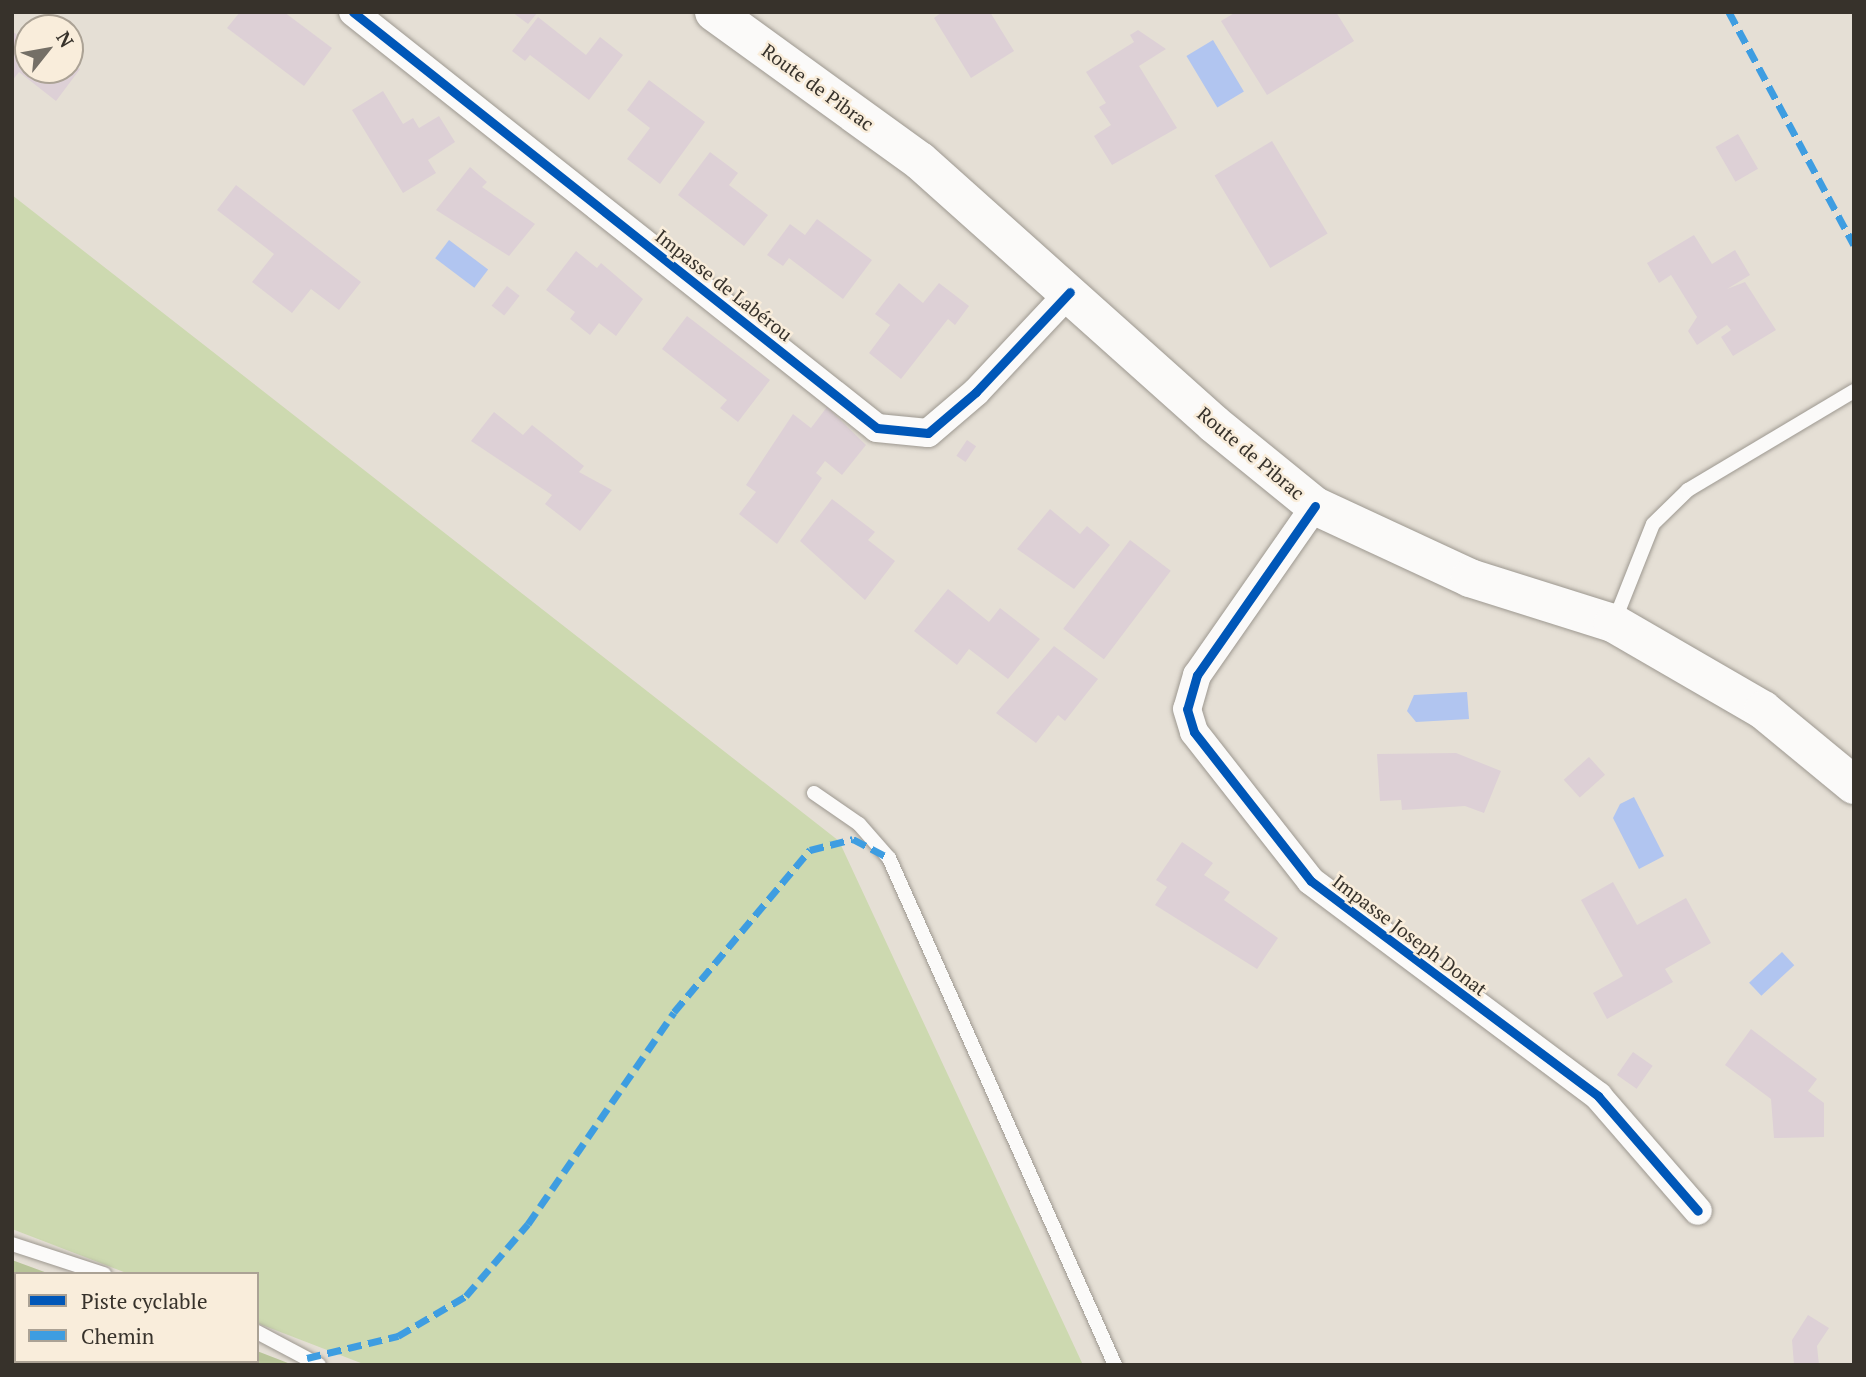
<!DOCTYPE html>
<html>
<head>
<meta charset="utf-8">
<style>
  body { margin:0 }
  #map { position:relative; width:1866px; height:1377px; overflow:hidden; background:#e5dfd5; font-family:"PT Serif",serif }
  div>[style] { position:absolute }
  .green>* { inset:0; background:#cdd9b0 }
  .forest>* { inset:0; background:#b8c498 }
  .water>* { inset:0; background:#b1c5f0; transform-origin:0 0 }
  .building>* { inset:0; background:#ddd0d6; transform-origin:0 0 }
  .roads { filter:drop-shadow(0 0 2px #9d9890) drop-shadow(0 0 2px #9d9890) }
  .service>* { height:14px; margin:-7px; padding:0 7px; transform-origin:7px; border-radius:7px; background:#fbfaf9 }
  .minor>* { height:28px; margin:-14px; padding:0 14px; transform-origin:14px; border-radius:14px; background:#fbfaf9 }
  .secondary>* { height:38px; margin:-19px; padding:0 19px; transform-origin:19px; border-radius:19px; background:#fbfaf9 }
  .quiet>* { height:7px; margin-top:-3.5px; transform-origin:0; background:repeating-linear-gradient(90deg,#3e9de1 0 14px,transparent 0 21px) }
  .cycleway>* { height:9px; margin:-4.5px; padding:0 4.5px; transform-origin:4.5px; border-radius:4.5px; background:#0057b8 }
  span { translate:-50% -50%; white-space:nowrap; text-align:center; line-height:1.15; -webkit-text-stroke:5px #f9eddb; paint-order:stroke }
  .street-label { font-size:19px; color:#37322b }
  .frame { position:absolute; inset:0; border:14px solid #37322b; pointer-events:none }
  .legend { position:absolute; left:14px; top:1272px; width:245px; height:91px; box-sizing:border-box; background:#f9eddb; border:2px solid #aba295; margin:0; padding:9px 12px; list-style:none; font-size:21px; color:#37322b }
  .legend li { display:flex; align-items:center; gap:14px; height:35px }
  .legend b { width:35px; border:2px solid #aba295 }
  .north { position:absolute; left:14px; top:14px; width:70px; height:70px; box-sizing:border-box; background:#f9eddb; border:2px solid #aba295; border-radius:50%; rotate:59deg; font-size:19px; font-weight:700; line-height:28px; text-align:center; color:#37322b }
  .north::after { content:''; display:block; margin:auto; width:24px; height:32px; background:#746f66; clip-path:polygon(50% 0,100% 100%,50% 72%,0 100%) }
</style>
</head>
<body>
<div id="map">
  <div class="green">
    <i style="clip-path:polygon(12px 195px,839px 841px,1083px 1365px,366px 1365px,257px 1323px,257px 1274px,129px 1274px,12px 1229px)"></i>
  </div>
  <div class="forest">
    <i style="clip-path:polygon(12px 1260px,50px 1274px,16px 1274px,16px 1361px,257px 1361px,257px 1351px,293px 1365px,12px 1365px)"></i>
  </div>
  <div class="water">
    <i style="left:1213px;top:40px;width:60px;height:31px;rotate:59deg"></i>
    <i style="left:449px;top:240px;width:49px;height:23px;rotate:37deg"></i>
    <i style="clip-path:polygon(1467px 692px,1469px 719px,1416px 722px,1407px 711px,1414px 695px)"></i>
    <i style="clip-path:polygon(1634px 797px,1664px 856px,1639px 869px,1613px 818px,1620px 804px)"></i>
    <i style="left:1782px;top:952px;width:18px;height:45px;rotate:47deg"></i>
  </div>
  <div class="building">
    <i style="clip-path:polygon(240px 12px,284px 12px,332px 48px,304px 86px,227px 28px)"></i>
    <i style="clip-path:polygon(512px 12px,538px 12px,528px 24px)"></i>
    <i style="clip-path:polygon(942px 12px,990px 12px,1014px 51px,971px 78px,934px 18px)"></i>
    <i style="clip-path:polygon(1236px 12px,1336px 12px,1354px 41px,1267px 95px,1221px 21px)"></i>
    <i style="clip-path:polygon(538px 17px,586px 55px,600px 37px,623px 55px,589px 100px,530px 55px,525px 61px,512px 51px)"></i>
    <i style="clip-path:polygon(1138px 30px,1166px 49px,1139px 66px,1177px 128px,1112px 165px,1094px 136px,1111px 125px,1099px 107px,1106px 103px,1086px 72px,1134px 42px,1130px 35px)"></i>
    <i style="clip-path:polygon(12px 31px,28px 43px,28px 70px,70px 70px,70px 61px,80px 69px,56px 101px,19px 72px,12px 81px)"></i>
    <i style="clip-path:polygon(649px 80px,705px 122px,660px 184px,627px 159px,650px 128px,627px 110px)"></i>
    <i style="clip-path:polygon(383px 91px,403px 124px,413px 118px,419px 128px,439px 116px,455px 142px,428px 160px,436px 173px,403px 193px,352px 110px)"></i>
    <i style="left:1738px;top:134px;width:40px;height:26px;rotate:60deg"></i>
    <i style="left:1272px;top:141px;width:108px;height:67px;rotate:59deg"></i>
    <i style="clip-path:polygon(710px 152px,738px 173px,729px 185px,768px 215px,744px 246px,678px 195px)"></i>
    <i style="clip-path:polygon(470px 167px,487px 182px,482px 187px,535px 224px,509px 256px,436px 210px)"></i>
    <i style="clip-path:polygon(236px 185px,361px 282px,339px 310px,311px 289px,292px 313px,252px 282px,274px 254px,217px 210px)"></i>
    <i style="clip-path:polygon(817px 219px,872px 260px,843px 299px,789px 258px,783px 266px,767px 255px,790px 224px,805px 235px)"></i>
    <i style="clip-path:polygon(1694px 235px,1712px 264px,1735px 250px,1750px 275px,1727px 289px,1745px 282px,1776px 330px,1733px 356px,1721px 337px,1731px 330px,1727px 325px,1697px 345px,1688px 331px,1697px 317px,1671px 275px,1659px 283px,1647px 263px)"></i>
    <i style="clip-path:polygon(576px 251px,597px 268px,601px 263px,643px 299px,616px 336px,599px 323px,590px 335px,570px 319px,575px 312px,546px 290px)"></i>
    <i style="clip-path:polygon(899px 283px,923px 303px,939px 283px,969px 306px,955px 325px,948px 319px,901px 379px,869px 353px,890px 325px,875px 314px)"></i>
    <i style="left:507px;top:286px;width:16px;height:25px;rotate:38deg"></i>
    <i style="clip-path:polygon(687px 316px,770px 380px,738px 422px,720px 408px,727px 400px,662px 349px)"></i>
    <i style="clip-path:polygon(827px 407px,866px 445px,842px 475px,825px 461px,816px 473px,822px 478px,777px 544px,739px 514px,756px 492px,746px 485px,793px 414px,811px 428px)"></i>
    <i style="clip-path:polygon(494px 412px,523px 435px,532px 425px,584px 466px,579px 472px,612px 490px,580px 531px,545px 504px,552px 495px,471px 441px)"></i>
    <i style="left:967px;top:440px;width:11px;height:19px;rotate:34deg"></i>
    <i style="clip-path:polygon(832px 499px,875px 532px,868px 540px,895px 561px,865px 600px,800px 541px)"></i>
    <i style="clip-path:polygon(1050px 509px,1080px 534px,1087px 526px,1110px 545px,1074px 589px,1017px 549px)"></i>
    <i style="left:1130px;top:540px;width:51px;height:111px;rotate:37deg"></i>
    <i style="clip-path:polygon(948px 589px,989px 622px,1000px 608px,1040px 639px,1008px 679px,969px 649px,957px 665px,914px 631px)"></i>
    <i style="clip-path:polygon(1054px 646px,1098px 679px,1065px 721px,1058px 715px,1036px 743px,996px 713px)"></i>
    <i style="clip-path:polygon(1456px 753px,1501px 771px,1484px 813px,1465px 806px,1402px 810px,1401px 800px,1380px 801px,1377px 754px)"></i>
    <i style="left:1589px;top:757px;width:24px;height:34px;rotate:48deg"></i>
    <i style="clip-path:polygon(1182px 842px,1213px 863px,1204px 875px,1230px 892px,1224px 900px,1278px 938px,1257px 969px,1155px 905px,1167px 887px,1156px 880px)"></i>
    <i style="clip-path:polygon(1613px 882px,1637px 925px,1686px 898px,1711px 943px,1665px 969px,1673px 982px,1607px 1019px,1593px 993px,1623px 976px,1581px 900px)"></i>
    <i style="clip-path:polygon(1751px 1029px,1817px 1079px,1808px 1091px,1824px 1103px,1824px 1137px,1774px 1138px,1771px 1099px,1725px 1065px)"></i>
    <i style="left:1633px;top:1052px;width:24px;height:28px;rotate:35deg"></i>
    <i style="clip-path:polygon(1808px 1315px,1829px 1328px,1817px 1346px,1819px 1365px,1794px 1365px,1792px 1340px)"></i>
  </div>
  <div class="roads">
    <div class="service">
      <i style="left:1614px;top:622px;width:105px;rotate:-68.3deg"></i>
      <i style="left:1653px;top:524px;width:49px;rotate:-44.2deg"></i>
      <i style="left:1688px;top:490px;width:193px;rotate:-30.8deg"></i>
      <i style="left:814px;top:793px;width:55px;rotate:34.6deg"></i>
      <i style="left:859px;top:824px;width:45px;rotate:48.6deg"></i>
      <i style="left:889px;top:858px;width:555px;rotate:65.97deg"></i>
      <i style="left:12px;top:1244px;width:97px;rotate:18.1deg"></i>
      <i style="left:257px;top:1332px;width:70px;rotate:28deg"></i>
    </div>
    <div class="minor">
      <i style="left:353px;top:12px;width:669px;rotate:38.45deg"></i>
      <i style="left:877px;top:428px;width:51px;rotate:5.6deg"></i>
      <i style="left:928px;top:433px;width:63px;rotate:-40.5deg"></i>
      <i style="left:976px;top:392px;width:137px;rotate:-46.8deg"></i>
      <i style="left:1315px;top:506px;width:206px;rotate:124.9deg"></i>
      <i style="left:1197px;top:675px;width:35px;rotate:106deg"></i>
      <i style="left:1187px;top:709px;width:24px;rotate:73deg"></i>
      <i style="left:1194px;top:732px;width:189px;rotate:51.9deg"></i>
      <i style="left:1311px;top:881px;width:359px;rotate:36.8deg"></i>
      <i style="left:1598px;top:1096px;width:152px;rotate:49deg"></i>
    </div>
    <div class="secondary">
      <i style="left:714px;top:12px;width:254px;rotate:35.9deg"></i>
      <i style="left:920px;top:161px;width:394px;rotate:41.8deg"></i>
      <i style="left:1214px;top:424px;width:130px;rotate:39.1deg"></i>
      <i style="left:1315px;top:506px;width:171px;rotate:24.9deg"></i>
      <i style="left:1470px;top:578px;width:150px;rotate:17.5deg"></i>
      <i style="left:1613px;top:623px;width:173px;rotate:30.1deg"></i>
      <i style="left:1763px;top:710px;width:118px;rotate:39.5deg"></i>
    </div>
  </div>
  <div class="quiet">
    <i style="left:1729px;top:12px;width:264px;rotate:61.8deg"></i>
    <i style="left:12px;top:1327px;width:4px;rotate:27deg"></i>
    <i style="left:307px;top:1358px;width:94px;rotate:-13.6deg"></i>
    <i style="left:398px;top:1336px;width:79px;rotate:-30.5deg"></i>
    <i style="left:466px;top:1296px;width:95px;rotate:-49.3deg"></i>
    <i style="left:528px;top:1224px;width:257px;rotate:-55.4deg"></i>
    <i style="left:674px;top:1012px;width:212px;rotate:-50deg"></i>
    <i style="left:810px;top:850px;width:44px;rotate:-14.3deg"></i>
    <i style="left:853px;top:839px;width:41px;rotate:27.8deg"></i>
    <i style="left:71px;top:1361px;width:7px;rotate:34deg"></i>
  </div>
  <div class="cycleway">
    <i style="left:353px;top:12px;width:669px;rotate:38.45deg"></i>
    <i style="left:877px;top:428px;width:51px;rotate:5.6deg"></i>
    <i style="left:928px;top:433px;width:63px;rotate:-40.5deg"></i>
    <i style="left:976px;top:392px;width:137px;rotate:-46.8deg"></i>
    <i style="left:1315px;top:506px;width:206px;rotate:124.9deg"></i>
    <i style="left:1197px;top:675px;width:35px;rotate:106deg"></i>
    <i style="left:1187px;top:709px;width:24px;rotate:73deg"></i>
    <i style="left:1194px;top:732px;width:189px;rotate:51.9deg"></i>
    <i style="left:1311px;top:881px;width:359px;rotate:36.8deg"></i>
    <i style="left:1598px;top:1096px;width:152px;rotate:49deg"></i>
  </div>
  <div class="street-label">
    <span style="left:818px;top:87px;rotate:36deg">Route de Pibrac</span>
    <span style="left:724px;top:285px;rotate:38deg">Impasse de Labérou</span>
    <span style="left:1251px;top:453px;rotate:40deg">Route de Pibrac</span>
    <span style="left:1410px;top:935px;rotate:37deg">Impasse Joseph Donat</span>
  </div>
  <div class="frame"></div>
  <ul class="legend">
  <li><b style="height:9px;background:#0057b8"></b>Piste cyclable</li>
  <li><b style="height:9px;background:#3e9de1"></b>Chemin</li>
  </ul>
  <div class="north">N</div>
</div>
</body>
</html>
